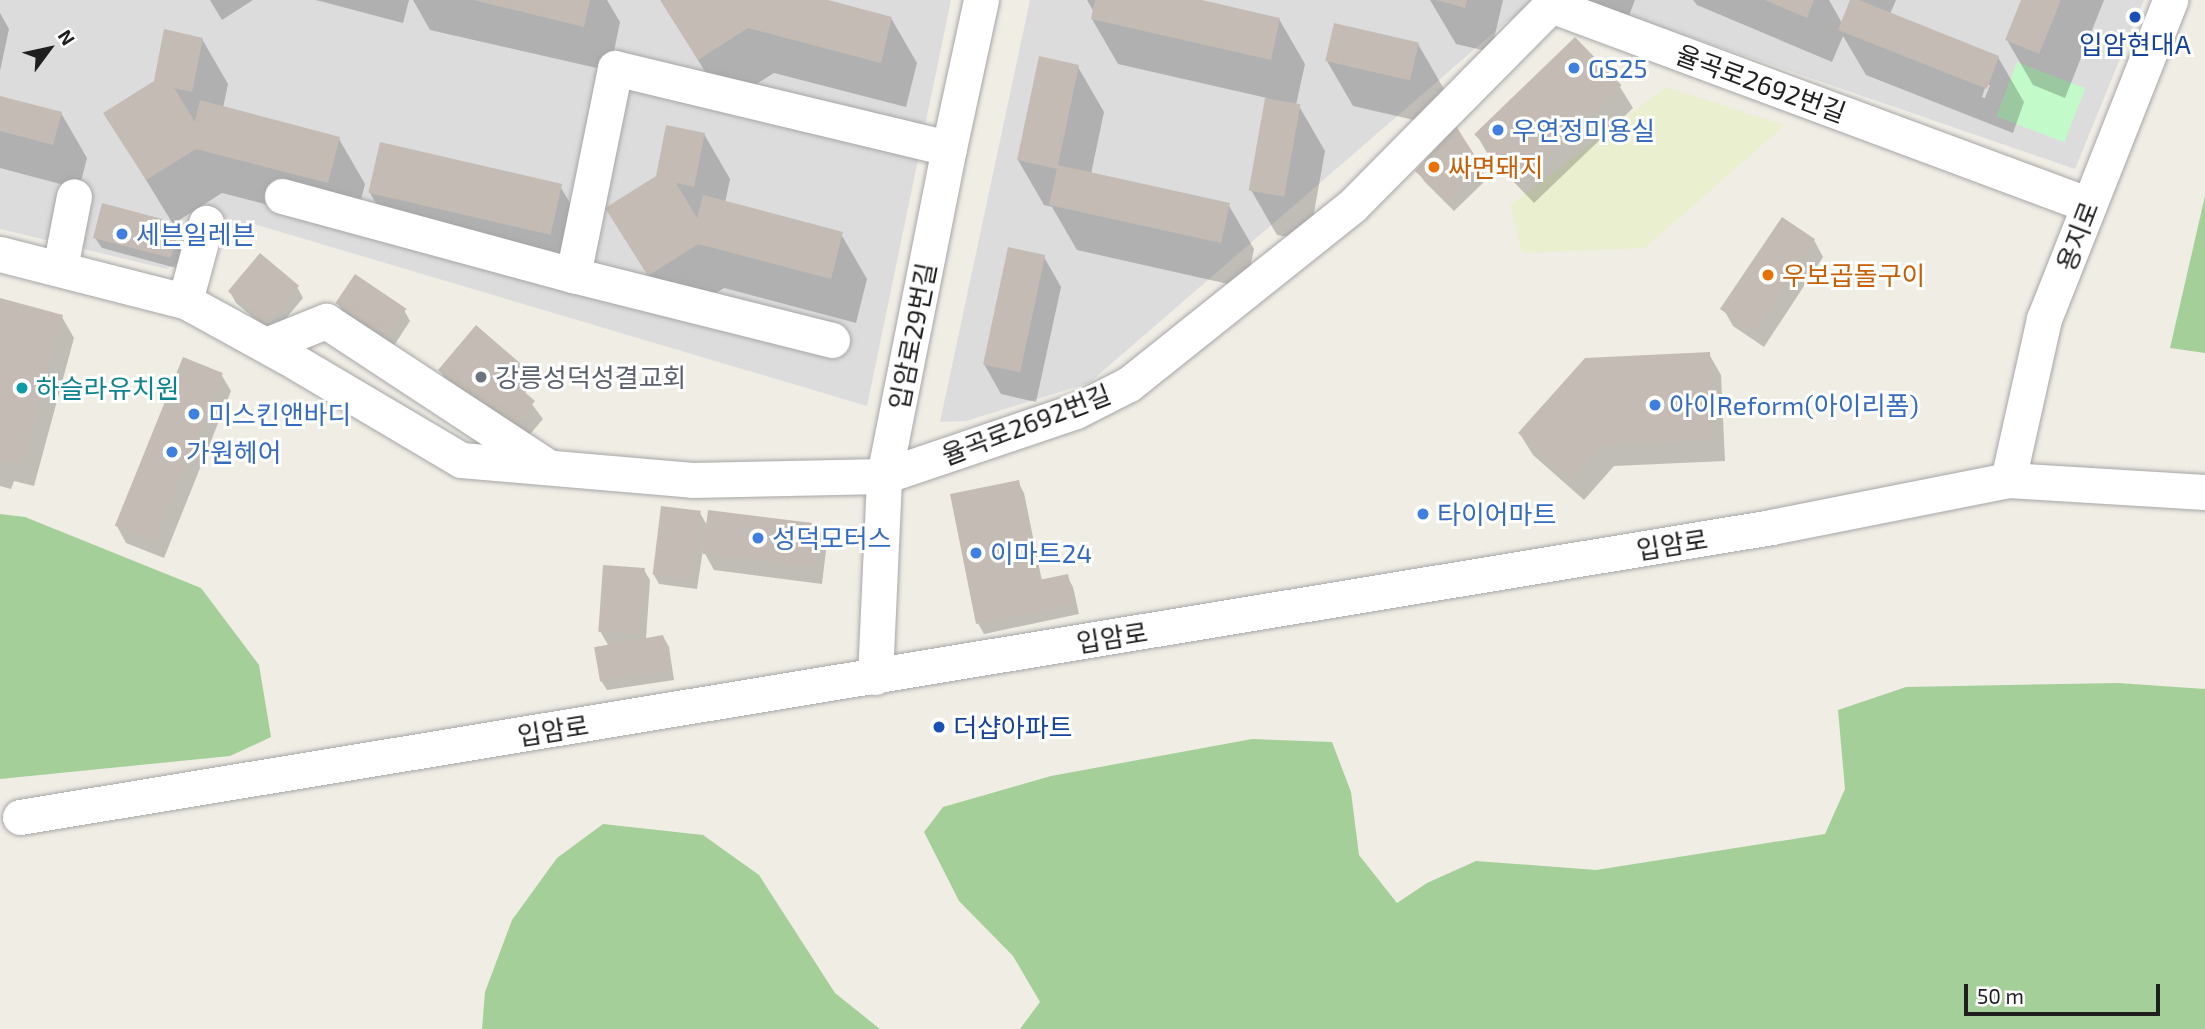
<!DOCTYPE html>
<html>
<head>
<meta charset="utf-8">
<style>
  body { margin:0 }
  #map { position:relative; width:2205px; height:1029px; overflow:hidden; background:#f0ede5; font-family:"Exo 2","Noto Sans KR",sans-serif }
  div>[style] { position:absolute }
  .residential>* { inset:0; background:#dddcdc }
  .farmland>* { inset:0; background:#eaefd0 }
  .forest>* { inset:0; background:#a5cf99 }
  .park>* { inset:0; background:#c2faca; transform-origin:0 0 }
  .shadow>* { inset:0; background:#0003 }
  .building>* { inset:0; background:#c4bcb4; transform-origin:0 0 }
  .roads { filter:drop-shadow(0 0 2px #a6a6a6) drop-shadow(0 0 2px #a6a6a6) }
  .minor>* { height:35px; margin:-17.5px; padding:0 17.5px; transform-origin:17.5px; border-radius:17.5px; background:#fff }
  .dots>* { width:19px; height:19px; translate:-50% -50%; box-sizing:border-box; border:4px solid #fff; border-radius:50% }
  span { translate:-50% -50%; white-space:nowrap; text-align:center; line-height:1.15; -webkit-text-stroke:6px #fff; paint-order:stroke }
  .transit-label { font-size:26px; color:#164399 }
  .left { translate:0 -50%; text-align:left }
  .shop-label { font-size:26px; color:#366cbe }
  .street-label { font-size:26px; color:#1f1f1f }
  .food-label { font-size:26px; color:#c56008 }
  .worship-label { font-size:26px; color:#5b616d }
  .culture-label { font-size:26px; color:#0d838f }
  .north { position:absolute; left:14px; top:14px; width:70px; height:70px; -webkit-text-stroke:5px #fff; paint-order:stroke; rotate:57deg; font-size:19px; font-weight:700; line-height:28px; text-align:center; color:#1f1f1f }
  .north::after { content:''; display:block; margin:auto; width:24px; height:32px; background:#1f1f1f; clip-path:polygon(50% 0,100% 100%,50% 72%,0 100%) }
  .scale { position:absolute; left:1964px; top:984px; width:196px; height:32px; box-sizing:border-box; border:4px solid #1f1f1f; border-top:0; padding-left:9px; font-size:21px; line-height:24px; white-space:nowrap; color:#1f1f1f; -webkit-text-stroke:5px #fff; paint-order:stroke }
</style>
</head>
<body>
<div id="map">
  <div class="residential">
    <i style="clip-path:polygon(0 0,951px 0,867px 406px,247px 222px,167px 269px,0 229px)"></i>
    <i style="clip-path:polygon(1030px 0,1547px 0,1507px 21px,1089px 383px,966px 421px,940px 422px)"></i>
    <i style="clip-path:polygon(1583px 0,2144px 0,2075px 169px)"></i>
  </div>
  <div class="farmland">
    <i style="clip-path:polygon(1666px 87px,1785px 125px,1645px 248px,1522px 253px,1510px 205px)"></i>
  </div>
  <div class="forest">
    <i style="clip-path:polygon(2205px 196px,2205px 353px,2170px 348px)"></i>
    <i style="clip-path:polygon(0 514px,25px 517px,201px 588px,259px 665px,271px 737px,230px 756px,0 779px)"></i>
    <i style="clip-path:polygon(2118px 683px,2205px 689px,2205px 1029px,1020px 1029px,1040px 1002px,1013px 956px,959px 901px,924px 832px,943px 807px,1051px 776px,1252px 739px,1332px 742px,1351px 792px,1359px 855px,1397px 903px,1427px 883px,1476px 861px,1596px 870px,1825px 834px,1845px 789px,1838px 710px,1906px 687px)"></i>
    <i style="clip-path:polygon(603px 824px,703px 835px,759px 875px,835px 993px,880px 1029px,482px 1029px,485px 992px,512px 920px,557px 858px)"></i>
  </div>
  <div class="park">
    <i style="left:2017px;top:62px;width:73px;height:58px;rotate:21deg"></i>
  </div>
  <div class="shadow">
    <i style="clip-path:polygon(210px 0,253px 0,222px 20px)"></i>
    <i style="clip-path:polygon(316px 0,409px 0,403px 23px)"></i>
    <i style="clip-path:polygon(413px 0,607px 0,620px 22px,610px 71px,430px 30px)"></i>
    <i style="clip-path:polygon(661px 0,821px 0,891px 18px,917px 63px,906px 107px,774px 73px,725px 104px)"></i>
    <i style="clip-path:polygon(1087px 0,1194px 0,1279px 19px,1305px 64px,1296px 105px,1299px 106px,1325px 151px,1309px 241px,1277px 235px,1251px 190px,1267px 98px,1118px 64px,1092px 19px,1094px 12px)"></i>
    <i style="clip-path:polygon(1430px 0,1503px 0,1491px 52px,1456px 44px)"></i>
    <i style="clip-path:polygon(1580px 0,1635px 0,1628px 18px)"></i>
    <i style="clip-path:polygon(evenodd,1693px 0,1829px 0,1842px 23px,1851px 0,1896px 0,1890px 14px,1998px 57px,2024px 102px,2013px 133px,1866px 75px,1843px 36px,1832px 62px,1697px 5px,1693px 0,1986px 85px,1990px 85px,1985px 98px,1982px 97px,1986px 85px)"></i>
    <i style="clip-path:polygon(2022px 0,2104px 0,2065px 98px,2033px 85px,2007px 40px)"></i>
    <i style="clip-path:polygon(0 13px,9px 29px,0 71px)"></i>
    <i style="clip-path:polygon(202px 39px,228px 84px,223px 108px,339px 139px,365px 184px,354px 227px,222px 193px,173px 224px,105px 113px,155px 82px)"></i>
    <i style="clip-path:polygon(1418px 44px,1444px 89px,1436px 125px,1353px 106px,1327px 61px)"></i>
    <i style="clip-path:polygon(1078px 67px,1104px 112px,1091px 174px,1228px 204px,1254px 249px,1246px 288px,1077px 250px,1052px 207px,1044px 205px,1018px 160px)"></i>
    <i style="clip-path:polygon(1620px 87px,1633px 108px,1534px 203px,1489px 156px,1476px 134px)"></i>
    <i style="clip-path:polygon(0 97px,61px 113px,87px 158px,79px 189px,0 168px)"></i>
    <i style="clip-path:polygon(1456px 129px,1487px 179px,1454px 211px,1424px 181px,1418px 171px)"></i>
    <i style="clip-path:polygon(704px 134px,730px 179px,725px 203px,841px 234px,867px 279px,856px 323px,724px 288px,675px 319px,608px 209px,657px 177px)"></i>
    <i style="clip-path:polygon(560px 186px,586px 231px,576px 279px,396px 238px,370px 193px)"></i>
    <i style="clip-path:polygon(161px 221px,168px 231px,166px 236px,175px 238px,181px 249px,176px 268px,102px 248px,95px 238px)"></i>
    <i style="clip-path:polygon(1814px 240px,1823px 257px,1764px 347px,1733px 326px,1724px 310px)"></i>
    <i style="clip-path:polygon(1044px 257px,1061px 287px,1036px 402px,1001px 394px,984px 364px)"></i>
    <i style="clip-path:polygon(297px 287px,303px 298px,273px 334px,236px 303px,230px 292px)"></i>
    <i style="clip-path:polygon(0 300px,62px 317px,74px 338px,34px 486px,14px 481px,11px 489px,0 486px)"></i>
    <i style="clip-path:polygon(337px 303px,404px 310px,410px 321px,393px 347px,344px 313px)"></i>
    <i style="clip-path:polygon(1709px 354px,1721px 375px,1725px 461px,1614px 466px,1584px 500px,1533px 455px,1520px 434px)"></i>
    <i style="clip-path:polygon(519px 365px,529px 382px,525px 395px,543px 419px,519px 447px,449px 386px,440px 370px)"></i>
    <i style="clip-path:polygon(221px 374px,231px 391px,164px 558px,126px 543px,117px 526px)"></i>
    <i style="clip-path:polygon(1018px 482px,1024px 493px,1042px 581px,1067px 576px,1073px 587px,1079px 614px,984px 634px,978px 623px)"></i>
    <i style="clip-path:polygon(700px 513px,708px 527px,817px 526px,827px 542px,822px 584px,714px 570px,703px 550px,697px 589px,659px 584px,653px 573px)"></i>
    <i style="clip-path:polygon(644px 570px,650px 580px,646px 639px,663px 636px,669px 647px,674px 680px,607px 690px,600px 679px,596px 647px,608px 645px,600px 631px)"></i>
  </div>
  <div class="building">
    <i style="clip-path:polygon(473px 0,590px 0,584px 27px)"></i>
    <i style="clip-path:polygon(660px 0,828px 0,892px 17px,881px 63px,748px 28px,698px 60px)"></i>
    <i style="clip-path:polygon(1095px 0,1202px 0,1280px 18px,1271px 60px,1091px 19px)"></i>
    <i style="clip-path:polygon(1436px 0,1467px 0,1465px 8px)"></i>
    <i style="clip-path:polygon(1765px 0,1814px 0,1807px 18px)"></i>
    <i style="clip-path:polygon(1850px 0,1859px 0,1999px 56px,1987px 89px,1838px 30px)"></i>
    <i style="clip-path:polygon(2021px 0,2061px 0,2039px 54px,2005px 40px)"></i>
    <i style="left:1334px;top:23px;width:87px;height:39px;rotate:13deg"></i>
    <i style="clip-path:polygon(164px 29px,203px 38px,192px 92px,174px 88px,195px 122px,200px 100px,340px 137px,328px 183px,196px 149px,146px 180px,103px 113px,154px 81px)"></i>
    <i style="left:1575px;top:37px;width:67px;height:140px;rotate:46deg"></i>
    <i style="clip-path:polygon(1039px 56px,1079px 65px,1058px 165px,1230px 203px,1221px 243px,1049px 205px,1057px 169px,1017px 160px)"></i>
    <i style="clip-path:polygon(0 96px,62px 112px,53px 145px,0 131px)"></i>
    <i style="left:1265px;top:98px;width:36px;height:94px;rotate:10deg"></i>
    <i style="clip-path:polygon(666px 125px,705px 133px,694px 187px,676px 183px,697px 218px,703px 195px,843px 232px,831px 279px,698px 244px,648px 276px,605px 208px,656px 176px)"></i>
    <i style="clip-path:polygon(1456px 126px,1482px 167px,1447px 201px,1415px 171px)"></i>
    <i style="left:380px;top:142px;width:187px;height:52px;rotate:13deg"></i>
    <i style="clip-path:polygon(102px 203px,162px 219px,159px 233px,176px 237px,171px 258px,93px 238px)"></i>
    <i style="left:1782px;top:217px;width:40px;height:111px;rotate:34deg"></i>
    <i style="left:1008px;top:247px;width:38px;height:120px;rotate:12deg"></i>
    <i style="left:260px;top:253px;width:51px;height:50px;rotate:40deg"></i>
    <i style="left:355px;top:274px;width:62px;height:35px;rotate:34deg"></i>
    <i style="clip-path:polygon(0 298px,63px 315px,22px 466px,0 460px)"></i>
    <i style="clip-path:polygon(476px 325px,521px 364px,515px 384px,535px 401px,509px 432px,438px 370px)"></i>
    <i style="clip-path:polygon(1710px 352px,1714px 440px,1602px 445px,1571px 480px,1518px 433px,1585px 358px)"></i>
    <i style="left:183px;top:357px;width:43px;height:182px;rotate:22deg"></i>
    <i style="clip-path:polygon(1019px 480px,1039px 580px,1068px 574px,1075px 604px,976px 624px,950px 494px)"></i>
    <i style="left:661px;top:506px;width:40px;height:69px;rotate:7deg"></i>
    <i style="left:708px;top:510px;width:112px;height:44px;rotate:7deg"></i>
    <i style="left:603px;top:565px;width:42px;height:67px;rotate:4deg"></i>
    <i style="left:663px;top:635px;width:35px;height:70px;rotate:80deg"></i>
  </div>
  <div class="roads">
    <div class="minor">
      <i style="left:282px;top:196px;width:302px;rotate:15.2deg"></i>
      <i style="left:0;top:254px;width:191px;rotate:14.3deg"></i>
      <i style="left:185px;top:301px;width:116px;rotate:28.8deg"></i>
      <i style="left:287px;top:357px;width:202px;rotate:30.6deg"></i>
      <i style="left:461px;top:460px;width:232px;rotate:4.9deg"></i>
      <i style="left:692px;top:480px;width:192px;rotate:-1.2deg"></i>
      <i style="left:884px;top:476px;width:203px;rotate:-18.7deg"></i>
      <i style="left:1076px;top:411px;width:59px;rotate:-27deg"></i>
      <i style="left:1129px;top:384px;width:285px;rotate:-38.6deg"></i>
      <i style="left:1352px;top:206px;width:283px;rotate:-45.3deg"></i>
      <i style="left:1551px;top:5px;width:574px;rotate:20.39deg"></i>
      <i style="left:60px;top:268px;width:73px;rotate:-79deg"></i>
      <i style="left:185px;top:301px;width:81px;rotate:-74.9deg"></i>
      <i style="left:832px;top:340px;width:267px;rotate:-165.9deg"></i>
      <i style="left:573px;top:275px;width:211px;rotate:-78.5deg"></i>
      <i style="left:615px;top:68px;width:343px;rotate:13.5deg"></i>
      <i style="left:266px;top:345px;width:65px;rotate:-21.8deg"></i>
      <i style="left:326px;top:321px;width:264px;rotate:33.3deg"></i>
      <i style="left:2008px;top:480px;width:165px;rotate:-77.4deg"></i>
      <i style="left:2044px;top:319px;width:343px;rotate:-68.4deg"></i>
      <i style="left:875px;top:677px;width:201px;rotate:-87.4deg"></i>
      <i style="left:884px;top:476px;width:334px;rotate:-78.8deg"></i>
      <i style="left:949px;top:148px;width:151px;rotate:-77.8deg"></i>
      <i style="left:20px;top:817px;width:1775px;rotate:-9.4deg"></i>
      <i style="left:1771px;top:527px;width:242px;rotate:-11.2deg"></i>
      <i style="left:2008px;top:480px;width:197px;rotate:3.5deg"></i>
    </div>
  </div>
  <div class="dots">
    <i style="left:2135px;top:17px;background:#1a4fb4"></i>
    <i style="left:1574px;top:68px;background:#3f7fe0"></i>
    <i style="left:1498px;top:130px;background:#3f7fe0"></i>
    <i style="left:1434px;top:167px;background:#e8710a"></i>
    <i style="left:122px;top:234px;background:#3f7fe0"></i>
    <i style="left:1768px;top:275px;background:#e8710a"></i>
    <i style="left:481px;top:377px;background:#6b7280"></i>
    <i style="left:22px;top:388px;background:#0f9aa8"></i>
    <i style="left:1655px;top:405px;background:#3f7fe0"></i>
    <i style="left:194px;top:414px;background:#3f7fe0"></i>
    <i style="left:172px;top:452px;background:#3f7fe0"></i>
    <i style="left:1423px;top:514px;background:#3f7fe0"></i>
    <i style="left:758px;top:538px;background:#3f7fe0"></i>
    <i style="left:976px;top:553px;background:#3f7fe0"></i>
    <i style="left:939px;top:727px;background:#1a4fb4"></i>
  </div>
  <div class="transit-label">
    <span style="left:2135px;top:44px">입암현대A</span>
    <span class="left" style="left:953px;top:727px">더샵아파트</span>
  </div>
  <div class="shop-label">
    <span class="left" style="left:1588px;top:68px">GS25</span>
    <span class="left" style="left:1512px;top:130px">우연정미용실</span>
    <span class="left" style="left:136px;top:234px">세븐일레븐</span>
    <span class="left" style="left:1669px;top:405px">아이Reform(아이리폼)</span>
    <span class="left" style="left:208px;top:414px">미스킨앤바디</span>
    <span class="left" style="left:186px;top:452px">가원헤어</span>
    <span class="left" style="left:1437px;top:514px">타이어마트</span>
    <span class="left" style="left:772px;top:538px">성덕모터스</span>
    <span class="left" style="left:990px;top:553px">이마트24</span>
  </div>
  <div class="street-label">
    <span style="left:1761px;top:83px;rotate:20deg">율곡로2692번길</span>
    <span style="left:2077px;top:236px;rotate:-69deg">용지로</span>
    <span style="left:912px;top:336px;rotate:-79deg">입암로29번길</span>
    <span style="left:1026px;top:424px;rotate:-21deg">율곡로2692번길</span>
    <span style="left:1672px;top:544px;rotate:-9deg">입암로</span>
    <span style="left:1112px;top:637px;rotate:-9deg">입암로</span>
    <span style="left:553px;top:730px;rotate:-9deg">입암로</span>
  </div>
  <div class="food-label">
    <span class="left" style="left:1448px;top:167px">싸면돼지</span>
    <span class="left" style="left:1782px;top:275px">우보곱돌구이</span>
  </div>
  <div class="worship-label">
    <span class="left" style="left:495px;top:377px">강릉성덕성결교회</span>
  </div>
  <div class="culture-label">
    <span class="left" style="left:36px;top:388px">하슬라유치원</span>
  </div>
  <div class="north">N</div>
  <div class="scale">50 m</div>
</div>
</body>
</html>
